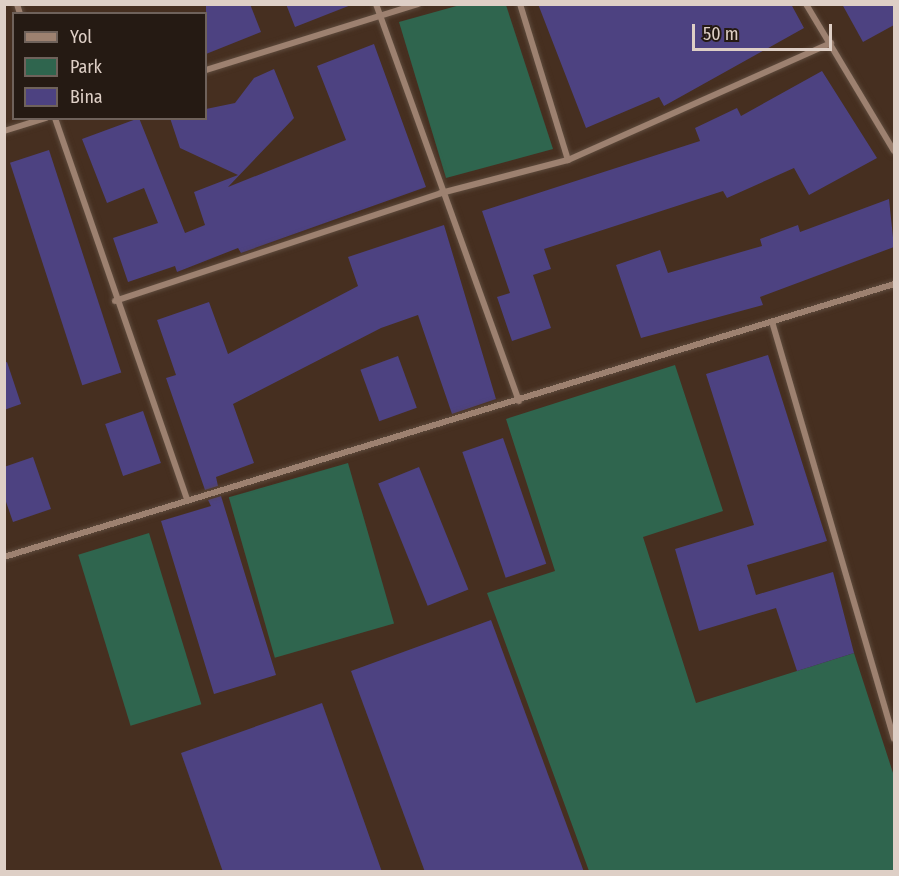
<!DOCTYPE html>
<html>
<head>
<meta charset="utf-8">
<style>
  body { margin:0 }
  #map { position:relative; width:899px; height:876px; overflow:hidden; background:#462f20; font-family:"Fira Sans Condensed",sans-serif }
  div>[style] { position:absolute }
  .green>* { inset:0; background:#2f654e; transform-origin:0 0 }
  .building>* { inset:0; background:#4d4281; transform-origin:0 0 }
  .roads { filter:drop-shadow(0 0 2px #5e4b3d) drop-shadow(0 0 2px #5e4b3d) }
  .minor>* { height:6px; margin:-3px; padding:0 3px; transform-origin:3px; border-radius:3px; background:#9d8170 }
  span { translate:-50% -50%; white-space:nowrap; text-align:center; line-height:1.15; -webkit-text-stroke:5px #251a13; paint-order:stroke }
  .frame { position:absolute; inset:0; border:6px solid #decfc6; pointer-events:none }
  .legend { position:absolute; left:12px; top:12px; width:195px; height:108px; box-sizing:border-box; background:#251a13; border:2px solid #6f625b; margin:0; padding:8px 10px; list-style:none; font-size:18px; color:#decfc6 }
  .legend li { display:flex; align-items:center; gap:12px; height:30px }
  .legend b { width:30px; border:2px solid #6f625b }
  .scale { position:absolute; left:692px; top:24px; width:140px; height:27px; box-sizing:border-box; border:3px solid #decfc6; border-top:0; padding-left:8px; font-size:18px; line-height:21px; white-space:nowrap; color:#decfc6; -webkit-text-stroke:4px #251a13; paint-order:stroke }
</style>
</head>
<body>
<div id="map">
  <div class="green">
    <i style="clip-path:polygon(460px 5px,506px 5px,553px 149px,446px 178px,399px 22px)"></i>
    <i style="clip-path:polygon(675px 365px,723px 511px,643px 537px,696px 703px,854px 653px,894px 776px,894px 871px,589px 871px,487px 593px,555px 571px,506px 419px)"></i>
    <i style="left:348px;top:463px;width:167px;height:124px;rotate:74deg"></i>
    <i style="left:149px;top:533px;width:179px;height:74px;rotate:73deg"></i>
  </div>
  <div class="building">
    <i style="clip-path:polygon(206px 4px,250px 4px,261px 32px,206px 54px)"></i>
    <i style="clip-path:polygon(286px 4px,350px 4px,351px 5px,295px 27px)"></i>
    <i style="clip-path:polygon(538px 4px,791px 4px,804px 28px,664px 106px,659px 97px,586px 128px)"></i>
    <i style="clip-path:polygon(842px 4px,894px 4px,894px 25px,863px 42px)"></i>
    <i style="clip-path:polygon(374px 44px,426px 187px,241px 253px,238px 248px,177px 272px,175px 266px,128px 282px,113px 238px,158px 223px,144px 188px,107px 203px,82px 139px,139px 118px,185px 233px,205px 225px,194px 192px,238px 175px,180px 148px,170px 118px,206px 118px,206px 109px,235px 103px,254px 78px,274px 69px,294px 118px,228px 187px,346px 140px,317px 66px)"></i>
    <i style="clip-path:polygon(822px 71px,877px 158px,809px 195px,794px 168px,727px 198px,723px 191px,544px 249px,551px 269px,533px 275px,551px 328px,512px 341px,497px 297px,510px 293px,482px 211px,700px 141px,695px 128px,737px 108px,741px 116px)"></i>
    <i style="left:49px;top:150px;width:234px;height:41px;rotate:72deg"></i>
    <i style="clip-path:polygon(889px 199px,894px 247px,760px 297px,763px 305px,641px 338px,616px 265px,660px 250px,668px 273px,762px 246px,760px 239px,798px 225px,800px 232px)"></i>
    <i style="clip-path:polygon(444px 225px,496px 399px,452px 414px,418px 315px,381px 328px,233px 404px,254px 463px,216px 477px,218px 486px,205px 490px,166px 378px,176px 375px,157px 320px,209px 302px,228px 354px,358px 286px,348px 257px)"></i>
    <i style="clip-path:polygon(768px 355px,827px 541px,747px 565px,756px 595px,833px 572px,854px 653px,797px 671px,776px 608px,699px 631px,675px 549px,754px 525px,706px 374px)"></i>
    <i style="left:398px;top:356px;width:55px;height:40px;rotate:70deg"></i>
    <i style="clip-path:polygon(7px 362px,21px 404px,4px 410px,4px 363px)"></i>
    <i style="left:143px;top:411px;width:55px;height:40px;rotate:71deg"></i>
    <i style="left:503px;top:438px;width:133px;height:43px;rotate:71deg"></i>
    <i style="clip-path:polygon(33px 457px,51px 509px,13px 522px,4px 496px,4px 467px)"></i>
    <i style="left:419px;top:467px;width:132px;height:44px;rotate:68deg"></i>
    <i style="clip-path:polygon(221px 496px,276px 675px,214px 694px,161px 521px,211px 506px,208px 500px)"></i>
    <i style="clip-path:polygon(491px 620px,584px 872px,425px 872px,351px 671px)"></i>
    <i style="clip-path:polygon(322px 703px,382px 872px,223px 872px,181px 753px)"></i>
  </div>
  <div class="roads">
    <div class="minor">
      <i style="left:17px;top:4px;width:10px;rotate:73deg"></i>
      <i style="left:376px;top:4px;width:422px;rotate:70.2deg"></i>
      <i style="left:520px;top:4px;width:163px;rotate:72.9deg"></i>
      <i style="left:806px;top:4px;width:171px;rotate:59.1deg"></i>
      <i style="left:206px;top:70px;width:222px;rotate:-17.3deg"></i>
      <i style="left:55px;top:118px;width:404px;rotate:70.9deg"></i>
      <i style="left:4px;top:131px;width:44px;rotate:-17.2deg"></i>
      <i style="left:115px;top:301px;width:343px;rotate:-18.3deg"></i>
      <i style="left:441px;top:193px;width:131px;rotate:-14.6deg"></i>
      <i style="left:568px;top:160px;width:288px;rotate:-24deg"></i>
      <i style="left:773px;top:325px;width:431px;rotate:73.7deg"></i>
      <i style="left:4px;top:557px;width:931px;rotate:-17.05deg"></i>
    </div>
  </div>
  <div class="frame"></div>
  <ul class="legend">
  <li><b style="height:8px;background:#9d8170"></b>Yol</li>
  <li><b style="height:16px;background:#2f654e"></b>Park</li>
  <li><b style="height:16px;background:#4d4281"></b>Bina</li>
  </ul>
  <div class="scale">50 m</div>
</div>
</body>
</html>
